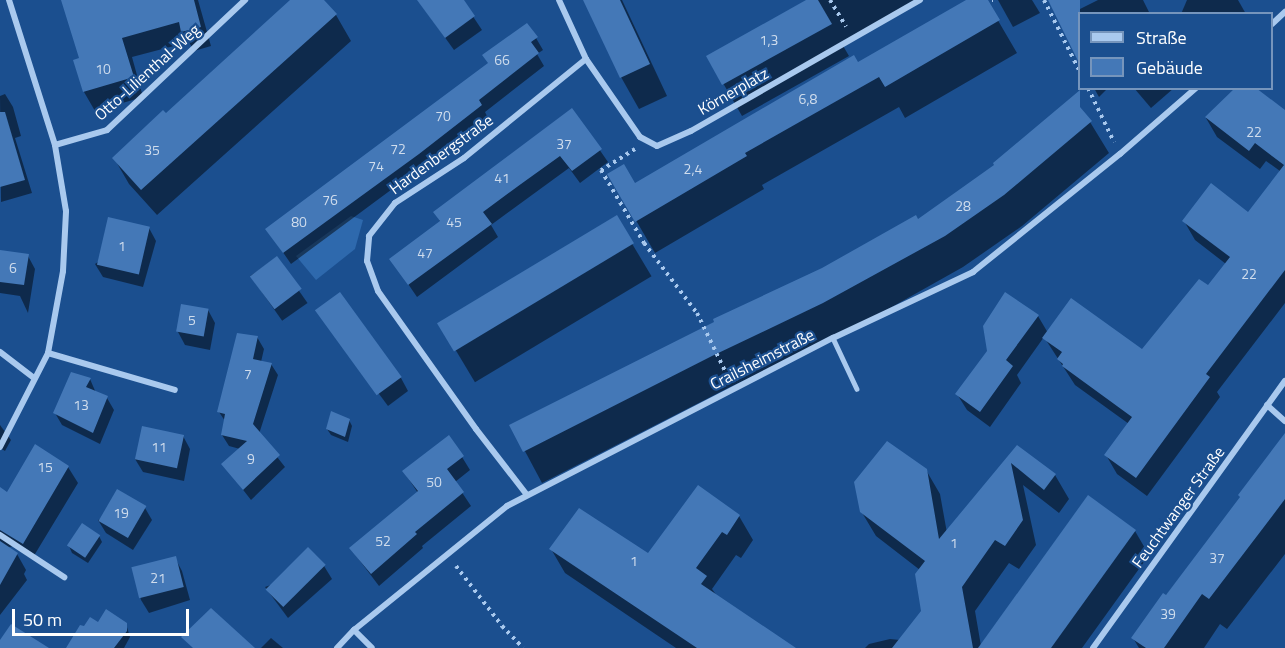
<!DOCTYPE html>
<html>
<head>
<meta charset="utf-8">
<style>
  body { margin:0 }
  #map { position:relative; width:1285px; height:648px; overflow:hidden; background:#1b4f8f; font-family:"Titillium Web",sans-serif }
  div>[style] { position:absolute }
  .green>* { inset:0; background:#2e69ad }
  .shadow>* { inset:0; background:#0007; transform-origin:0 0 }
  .building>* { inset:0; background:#4478b7; transform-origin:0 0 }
  .path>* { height:4px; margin-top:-2px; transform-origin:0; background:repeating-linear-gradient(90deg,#a9c9ee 0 3px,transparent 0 7.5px) }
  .lane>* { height:4.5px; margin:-2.25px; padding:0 2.25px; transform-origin:2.25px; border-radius:2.25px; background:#a9c9ee }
  .street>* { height:6px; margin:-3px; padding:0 3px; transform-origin:3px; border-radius:3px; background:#a9c9ee }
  span { translate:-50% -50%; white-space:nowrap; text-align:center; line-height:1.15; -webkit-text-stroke:4.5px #1b4f8f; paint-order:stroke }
  .number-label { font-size:14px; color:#d0dded }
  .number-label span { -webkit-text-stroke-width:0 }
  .street-label { font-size:16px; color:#fff }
  .legend { position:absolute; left:1078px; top:12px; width:195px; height:78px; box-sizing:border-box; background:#1b4f8f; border:2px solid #7695bc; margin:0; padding:8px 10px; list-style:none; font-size:18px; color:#fff }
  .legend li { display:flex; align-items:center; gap:12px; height:30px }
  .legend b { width:30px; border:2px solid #7695bc }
  .scale { position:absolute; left:12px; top:609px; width:177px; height:27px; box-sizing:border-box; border:3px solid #fff; border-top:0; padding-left:8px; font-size:18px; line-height:21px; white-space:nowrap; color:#fff; -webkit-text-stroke:4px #1b4f8f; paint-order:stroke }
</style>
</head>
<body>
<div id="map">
  <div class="green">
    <i style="clip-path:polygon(351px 216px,363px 220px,355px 249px,316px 280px,296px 256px)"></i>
  </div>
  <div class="shadow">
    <i style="clip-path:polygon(63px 0,198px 0,211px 46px,194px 51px,189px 42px,132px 57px,143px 97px,95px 111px,84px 92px,75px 61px,80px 59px)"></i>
    <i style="clip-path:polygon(292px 0,322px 0,336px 15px,351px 41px,157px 215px,129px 184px,114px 158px,166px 115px)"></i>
    <i style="clip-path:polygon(418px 0,462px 0,482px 30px,454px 50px)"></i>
    <i style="clip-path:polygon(585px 0,622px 0,667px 96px,639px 109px,621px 77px)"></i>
    <i style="clip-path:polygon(809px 0,920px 0,842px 44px,849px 56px,742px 116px,708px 57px)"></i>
    <i style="clip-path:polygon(969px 0,986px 0,1017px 53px,905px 118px,899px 107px,762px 185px,764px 189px,655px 253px,609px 174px,635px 185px,858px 64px)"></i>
    <i style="clip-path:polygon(998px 0,1032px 0,1040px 13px,1013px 27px)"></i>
    <i style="clip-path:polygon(1060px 0,1072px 0,1078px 10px,1098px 0,1143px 0,1150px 14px,1080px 14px)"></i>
    <i style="clip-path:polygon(1187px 0,1238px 0,1246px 14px,1181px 14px)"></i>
    <i style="clip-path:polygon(536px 38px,543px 50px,537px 54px,544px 66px,485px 112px,488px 118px,291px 264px,267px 229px)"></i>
    <i style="clip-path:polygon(1094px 88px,1108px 88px,1099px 97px)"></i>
    <i style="clip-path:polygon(1134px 88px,1174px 88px,1151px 108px)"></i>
    <i style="clip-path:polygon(5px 94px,13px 107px,21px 136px,15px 138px,32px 193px,1px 202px,0 96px)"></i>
    <i style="clip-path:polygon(572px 110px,608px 162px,580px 183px,569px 168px,491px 225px,498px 237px,417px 297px,391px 259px,441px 223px,435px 212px)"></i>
    <i style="clip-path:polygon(1285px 112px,1285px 303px,1217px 392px,1220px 397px,1147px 496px,1117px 474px,1106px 455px,1129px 424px,1075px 385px,1044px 337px,1017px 375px,1021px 383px,990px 427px,967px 410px,957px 394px,1038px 316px,1048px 333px,1142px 351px,1208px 288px,1226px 264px,1195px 240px,1184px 221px,1249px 214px,1280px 171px,1266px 161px,1260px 169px,1217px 137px,1206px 118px)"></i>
    <i style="clip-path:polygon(1090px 122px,1109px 153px,1022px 226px,963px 267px,842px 335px,730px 387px,542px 483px,511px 425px,918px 221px)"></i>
    <i style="left:616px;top:217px;width:69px;height:206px;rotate:59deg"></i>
    <i style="clip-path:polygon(149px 228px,156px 241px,143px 287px,103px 277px,95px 264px)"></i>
    <i style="clip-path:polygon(28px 256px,35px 269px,28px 313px,20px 296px,0 293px,0 262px)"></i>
    <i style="left:276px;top:258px;width:55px;height:31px;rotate:55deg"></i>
    <i style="clip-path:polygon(208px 310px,215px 323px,210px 350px,185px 345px,178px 332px)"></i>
    <i style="clip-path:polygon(318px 312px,401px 378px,408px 391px,388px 406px)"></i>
    <i style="clip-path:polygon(257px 337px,264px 349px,261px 362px,271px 364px,278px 375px,259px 434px,285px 467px,251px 500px,223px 464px,240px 449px,229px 446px,222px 435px,225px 421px,219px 412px)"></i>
    <i style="clip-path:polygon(90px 379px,96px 393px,107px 398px,114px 410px,100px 444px,62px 425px,55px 413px)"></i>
    <i style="clip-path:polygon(349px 420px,352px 426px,348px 442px,331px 435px,327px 429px)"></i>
    <i style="clip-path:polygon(0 425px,11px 440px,5px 451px,0 448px)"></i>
    <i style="clip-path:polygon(183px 436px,190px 449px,184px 481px,143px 472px,135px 459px)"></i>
    <i style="clip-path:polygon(1017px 447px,1055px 475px,1069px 499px,1059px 513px,1023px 485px,1036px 545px,1019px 569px,1009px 563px,975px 611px,981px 646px,1135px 531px,1149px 555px,1082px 648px,865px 648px,869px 644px,890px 639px,900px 640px,923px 612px,920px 570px,876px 536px,861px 511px,926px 470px,940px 494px,947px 533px)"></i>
    <i style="clip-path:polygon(1285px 451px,1285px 554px,1227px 629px,1220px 624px,1204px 648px,1139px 648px,1133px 638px,1242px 498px)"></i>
    <i style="clip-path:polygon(462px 457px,470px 470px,455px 482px,471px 506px,422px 546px,423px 548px,379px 586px,351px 549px,418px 493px,404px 472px)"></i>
    <i style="clip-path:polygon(68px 467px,78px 483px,32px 559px,13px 546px,7px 548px,17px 554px,26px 570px,24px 574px,27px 580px,0 615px,0 501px,8px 494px)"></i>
    <i style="clip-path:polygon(145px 508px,152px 520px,133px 550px,106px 533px,98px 520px)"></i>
    <i style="clip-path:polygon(739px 516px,753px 540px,741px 558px,736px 555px,712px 589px,717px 596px,794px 648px,676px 648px,565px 573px,551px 549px,648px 555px)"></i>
    <i style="clip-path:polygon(99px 536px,102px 542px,88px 563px,72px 553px,69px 546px)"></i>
    <i style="clip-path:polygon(175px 558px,182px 571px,190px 600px,149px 613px,141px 600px,133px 569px)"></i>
    <i style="clip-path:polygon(324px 566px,332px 579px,288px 618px,265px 587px)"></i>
    <i style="clip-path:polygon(126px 624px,130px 637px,124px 648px,68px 648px,98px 625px)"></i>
    <i style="clip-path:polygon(271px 638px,283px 648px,261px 648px)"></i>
  </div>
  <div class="building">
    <i style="clip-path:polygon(61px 0,194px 0,201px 27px,181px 32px,179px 22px,122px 38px,134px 77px,83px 92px,73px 60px,79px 58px)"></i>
    <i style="clip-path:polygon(290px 0,324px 0,337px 14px,141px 190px,112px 158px,163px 110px,166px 113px)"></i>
    <i style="clip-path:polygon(417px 0,464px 0,475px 16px,445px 38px)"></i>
    <i style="clip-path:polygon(583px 0,620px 0,650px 64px,620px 78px)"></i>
    <i style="clip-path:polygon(806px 0,818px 0,832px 24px,722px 85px,706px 56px)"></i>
    <i style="clip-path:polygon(966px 0,988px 0,1000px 20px,885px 87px,879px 77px,745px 153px,747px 156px,635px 222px,607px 174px,624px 164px,635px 183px,854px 55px,858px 62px)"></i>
    <i style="clip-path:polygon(1048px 0,1080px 0,1080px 65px)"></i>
    <i style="clip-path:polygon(527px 23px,538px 37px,531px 42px,539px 53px,479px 100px,482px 105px,419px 154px,283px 253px,265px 229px,488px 63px,482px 55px)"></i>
    <i style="clip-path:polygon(1235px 88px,1256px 88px,1285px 110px,1285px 270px,1206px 374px,1210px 377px,1136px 478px,1104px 455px,1132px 417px,1062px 366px,1063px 364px,1057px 359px,1062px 352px,1042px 338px,1071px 298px,1142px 349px,1199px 279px,1208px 285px,1230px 257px,1182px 221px,1211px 183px,1248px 212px,1284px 165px,1255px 143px,1249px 151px,1205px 117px)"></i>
    <i style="clip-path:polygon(1080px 90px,1080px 107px,1092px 121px,1004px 195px,945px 236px,823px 303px,712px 356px,523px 452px,509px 425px,714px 322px,713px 319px,822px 268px,916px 215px,918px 219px,994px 165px,993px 163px)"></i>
    <i style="clip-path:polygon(572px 108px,602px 149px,572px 171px,560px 156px,521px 184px,483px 212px,492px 224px,408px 285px,389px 259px,440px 221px,433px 212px)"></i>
    <i style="clip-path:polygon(0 112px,5px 112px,25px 180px,0 187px)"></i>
    <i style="left:617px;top:215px;width:33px;height:210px;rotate:59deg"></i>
    <i style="left:108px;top:217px;width:43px;height:49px;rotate:13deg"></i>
    <i style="clip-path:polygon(0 250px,29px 254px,24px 285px,0 282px)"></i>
    <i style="left:277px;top:256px;width:41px;height:34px;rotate:53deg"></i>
    <i style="left:340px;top:292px;width:105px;height:31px;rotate:54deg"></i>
    <i style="clip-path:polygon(1005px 292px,1039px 315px,1006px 360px,1013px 366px,980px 412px,955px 394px,987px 351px,983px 326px)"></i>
    <i style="left:181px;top:304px;width:28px;height:28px;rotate:10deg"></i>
    <i style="clip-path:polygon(237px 333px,258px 336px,253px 359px,272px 363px,253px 424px,280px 455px,243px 490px,221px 464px,247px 441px,221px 435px,225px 414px,217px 412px)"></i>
    <i style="clip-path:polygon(71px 372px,91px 378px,86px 387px,108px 396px,93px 433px,53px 413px)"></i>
    <i style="clip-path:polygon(331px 411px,350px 419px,345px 437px,326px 429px)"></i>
    <i style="left:142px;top:426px;width:43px;height:34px;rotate:12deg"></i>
    <i style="clip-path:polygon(1285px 433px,1285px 499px,1270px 519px,1209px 599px,1202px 594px,1164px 648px,1146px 648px,1131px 638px,1163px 593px,1166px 595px,1240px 497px,1238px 495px)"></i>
    <i style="clip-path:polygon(449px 435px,464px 456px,447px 469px,464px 492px,415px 532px,417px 534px,371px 574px,349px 548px,418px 491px,402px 471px)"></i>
    <i style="clip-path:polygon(887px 441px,927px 469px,939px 539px,1017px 445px,1056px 474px,1044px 490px,1011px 463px,1023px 520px,1005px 546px,995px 540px,962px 587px,973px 648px,892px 648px,921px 611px,915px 574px,925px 561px,860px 512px,854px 482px)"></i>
    <i style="clip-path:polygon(35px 444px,69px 466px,23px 544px,0 530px,0 487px,7px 492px)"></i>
    <i style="clip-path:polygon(698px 485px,740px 515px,727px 535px,722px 532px,696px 568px,707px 576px,701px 584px,796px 648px,697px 648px,549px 549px,579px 508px,648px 553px)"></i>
    <i style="left:117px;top:489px;width:34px;height:37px;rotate:30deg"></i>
    <i style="clip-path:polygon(1088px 495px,1136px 530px,1051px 648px,978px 648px)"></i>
    <i style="left:82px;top:523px;width:22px;height:27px;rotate:34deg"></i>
    <i style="clip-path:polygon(0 541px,18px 553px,0 585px)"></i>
    <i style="left:308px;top:547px;width:25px;height:60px;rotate:45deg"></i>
    <i style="left:176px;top:556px;width:32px;height:46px;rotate:76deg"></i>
    <i style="clip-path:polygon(211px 608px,255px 648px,193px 648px,181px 637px)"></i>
    <i style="clip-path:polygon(106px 609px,127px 623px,127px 631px,114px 648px,66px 648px,80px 625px,84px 626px,90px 617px,98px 622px)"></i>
    <i style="clip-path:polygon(11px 624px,49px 648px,0 648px,0 640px)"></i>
  </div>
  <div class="path">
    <i style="left:830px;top:0;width:31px;rotate:59deg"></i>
    <i style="left:992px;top:0;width:1px"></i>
    <i style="left:1044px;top:0;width:80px;rotate:63.4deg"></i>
    <i style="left:1088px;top:88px;width:60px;rotate:64.3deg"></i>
    <i style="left:635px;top:149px;width:40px;rotate:148deg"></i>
    <i style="left:601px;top:170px;width:85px;rotate:59.5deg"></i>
    <i style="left:644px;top:243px;width:88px;rotate:52.9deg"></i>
    <i style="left:697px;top:313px;width:71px;rotate:64.2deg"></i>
    <i style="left:456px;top:566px;width:76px;rotate:52.5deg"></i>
    <i style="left:502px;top:626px;width:30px;rotate:46deg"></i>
  </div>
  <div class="lane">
    <i style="left:833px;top:338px;width:56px;rotate:64.8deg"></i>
  </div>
  <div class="street">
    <i style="left:559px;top:0;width:65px;rotate:65.4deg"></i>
    <i style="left:586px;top:59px;width:95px;rotate:55.3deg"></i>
    <i style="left:640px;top:137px;width:19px;rotate:28deg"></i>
    <i style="left:657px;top:146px;width:37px;rotate:-24deg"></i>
    <i style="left:691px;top:131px;width:264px;rotate:-29.8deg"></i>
    <i style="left:1272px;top:24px;width:18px;rotate:-43deg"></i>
    <i style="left:55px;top:145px;width:54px;rotate:-16.1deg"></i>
    <i style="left:107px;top:130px;width:190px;rotate:-43.3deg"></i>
    <i style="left:0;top:352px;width:43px;rotate:37.4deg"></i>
    <i style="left:48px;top:353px;width:132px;rotate:16.2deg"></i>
    <i style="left:1267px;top:405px;width:24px;rotate:42deg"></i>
    <i style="left:0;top:447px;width:106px;rotate:-62.9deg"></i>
    <i style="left:48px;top:353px;width:83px;rotate:-79.6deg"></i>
    <i style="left:63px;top:271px;width:60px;rotate:-87.1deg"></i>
    <i style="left:66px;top:211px;width:67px;rotate:-99.5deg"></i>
    <i style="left:55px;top:145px;width:152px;rotate:-107.6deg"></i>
    <i style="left:527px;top:495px;width:83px;rotate:-127.7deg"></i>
    <i style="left:476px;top:429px;width:169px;rotate:-125.4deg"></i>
    <i style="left:378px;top:291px;width:32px;rotate:-110deg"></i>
    <i style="left:367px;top:261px;width:25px;rotate:-85deg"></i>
    <i style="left:369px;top:236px;width:42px;rotate:-51.8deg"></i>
    <i style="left:395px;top:203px;width:82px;rotate:-33.1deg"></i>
    <i style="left:464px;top:158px;width:157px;rotate:-39.1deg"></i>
    <i style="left:0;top:535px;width:77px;rotate:33.3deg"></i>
    <i style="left:354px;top:630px;width:25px;rotate:45deg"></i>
    <i style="left:337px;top:648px;width:25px;rotate:-47deg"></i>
    <i style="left:354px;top:630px;width:197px;rotate:-39deg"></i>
    <i style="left:507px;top:506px;width:367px;rotate:-27.3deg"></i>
    <i style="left:833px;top:338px;width:155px;rotate:-25.2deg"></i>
    <i style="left:973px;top:272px;width:189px;rotate:-38.8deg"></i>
    <i style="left:1120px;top:154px;width:101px;rotate:-41deg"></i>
    <i style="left:1093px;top:648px;width:329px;rotate:-54.3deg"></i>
  </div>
  <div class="number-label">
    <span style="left:769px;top:40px">1,3</span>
    <span style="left:502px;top:60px">66</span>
    <span style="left:103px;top:69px">10</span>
    <span style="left:808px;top:99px">6,8</span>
    <span style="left:443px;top:116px">70</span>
    <span style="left:1254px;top:132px">22</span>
    <span style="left:564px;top:144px">37</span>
    <span style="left:398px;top:149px">72</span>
    <span style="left:152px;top:150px">35</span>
    <span style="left:376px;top:166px">74</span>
    <span style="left:693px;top:169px">2,4</span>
    <span style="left:502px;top:178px">41</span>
    <span style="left:330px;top:200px">76</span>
    <span style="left:963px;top:206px">28</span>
    <span style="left:299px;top:222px">80</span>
    <span style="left:454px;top:222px">45</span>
    <span style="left:122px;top:246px">1</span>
    <span style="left:425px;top:253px">47</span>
    <span style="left:13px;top:268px">6</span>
    <span style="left:1249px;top:274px">22</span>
    <span style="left:192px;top:320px">5</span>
    <span style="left:248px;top:374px">7</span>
    <span style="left:81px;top:405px">13</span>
    <span style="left:159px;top:447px">11</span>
    <span style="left:251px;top:459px">9</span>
    <span style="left:45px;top:467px">15</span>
    <span style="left:434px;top:482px">50</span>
    <span style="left:121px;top:513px">19</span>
    <span style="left:383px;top:541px">52</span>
    <span style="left:954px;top:543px">1</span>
    <span style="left:1217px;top:558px">37</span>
    <span style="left:634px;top:561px">1</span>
    <span style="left:158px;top:578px">21</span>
    <span style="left:1168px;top:614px">39</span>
  </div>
  <div class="street-label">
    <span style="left:147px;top:72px;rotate:-42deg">Otto-Lilienthal-Weg</span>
    <span style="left:733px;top:91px;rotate:-30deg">Körnerplatz</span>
    <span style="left:441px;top:154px;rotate:-36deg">Hardenbergstraße</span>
    <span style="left:762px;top:359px;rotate:-27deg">Crailsheimstraße</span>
    <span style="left:1178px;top:507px;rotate:-54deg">Feuchtwanger Straße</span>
  </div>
  <ul class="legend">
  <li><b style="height:8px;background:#a9c9ee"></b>Straße</li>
  <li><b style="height:16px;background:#4478b7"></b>Gebäude</li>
  </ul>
  <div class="scale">50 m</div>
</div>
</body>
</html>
